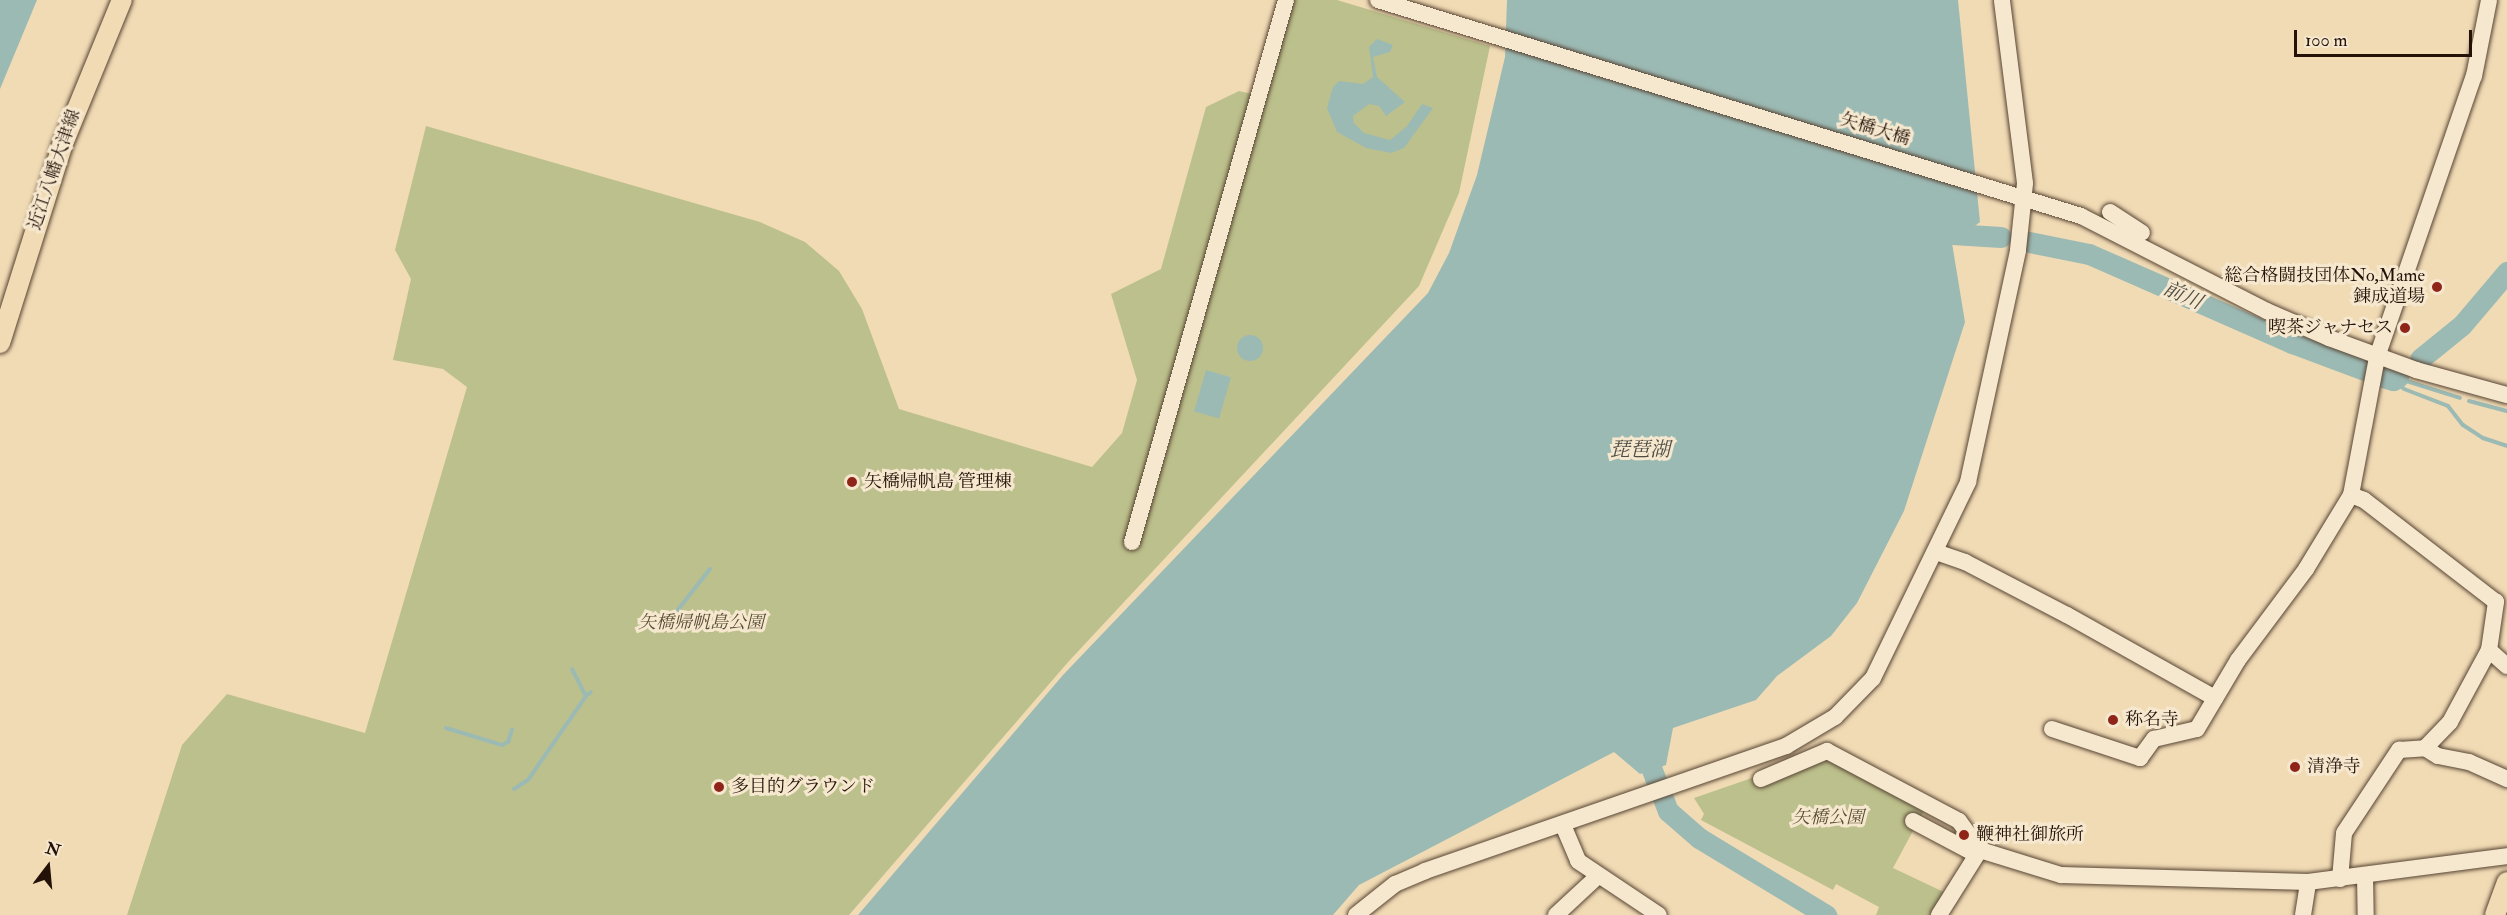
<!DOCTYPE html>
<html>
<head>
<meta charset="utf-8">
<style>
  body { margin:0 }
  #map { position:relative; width:2507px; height:915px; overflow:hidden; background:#f1dbb5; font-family:"IM FELL Double Pica","Noto Serif JP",serif }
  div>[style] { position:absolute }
  .green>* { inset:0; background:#bcc08c }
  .water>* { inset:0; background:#9cbab4; transform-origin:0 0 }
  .round { border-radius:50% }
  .stream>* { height:4px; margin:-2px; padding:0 2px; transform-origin:2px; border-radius:2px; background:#9cbab4 }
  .river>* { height:21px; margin:-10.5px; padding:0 10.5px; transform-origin:10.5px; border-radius:10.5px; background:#9cbab4 }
  .roads { filter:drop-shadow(0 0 2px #574433) drop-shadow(0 0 2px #574433) }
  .minor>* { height:16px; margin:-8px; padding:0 8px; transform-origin:8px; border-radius:8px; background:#f6e8cf }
  .major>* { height:20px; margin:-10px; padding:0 10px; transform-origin:10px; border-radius:10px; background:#f1dbb5 }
  .dots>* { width:16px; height:16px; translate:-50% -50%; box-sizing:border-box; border:3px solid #f6e8cf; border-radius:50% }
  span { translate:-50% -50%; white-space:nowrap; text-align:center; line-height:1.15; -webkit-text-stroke:6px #f6e8cf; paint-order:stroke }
  .street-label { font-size:18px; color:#241208 }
  .poi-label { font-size:18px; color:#241208 }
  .right { translate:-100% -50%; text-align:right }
  .left { translate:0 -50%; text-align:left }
  .park-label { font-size:18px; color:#594f36; font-style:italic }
  .water-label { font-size:20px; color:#4e4d44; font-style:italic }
  .north { position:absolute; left:18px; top:837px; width:60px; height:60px; -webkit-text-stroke:4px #f6e8cf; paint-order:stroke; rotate:16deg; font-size:16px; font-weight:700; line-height:24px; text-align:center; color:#241208 }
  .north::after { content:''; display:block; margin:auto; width:21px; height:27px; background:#241208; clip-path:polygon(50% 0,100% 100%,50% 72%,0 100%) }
  .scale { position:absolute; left:2294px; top:30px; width:178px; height:27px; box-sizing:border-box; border:3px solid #241208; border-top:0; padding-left:8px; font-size:18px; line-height:21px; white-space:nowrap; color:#241208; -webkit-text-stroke:4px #f6e8cf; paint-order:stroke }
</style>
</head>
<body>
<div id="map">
  <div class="green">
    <i style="clip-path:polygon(1294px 0,1337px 0,1490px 46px,1459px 193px,1419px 286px,1069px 661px,849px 915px,127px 915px,182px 745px,227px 694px,365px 733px,467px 387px,443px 369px,393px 360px,411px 279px,395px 250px,426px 126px,760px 222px,805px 242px,839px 271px,862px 309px,899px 409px,1092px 467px,1122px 433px,1137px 380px,1111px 294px,1161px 269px,1206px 107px,1239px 91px,1265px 97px)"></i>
    <i style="clip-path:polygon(1826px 747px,1928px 803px,1893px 868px,1948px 894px,1933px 915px,1876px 915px,1879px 907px,1836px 884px,1833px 890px,1701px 820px,1704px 814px,1694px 798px,1792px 764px)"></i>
  </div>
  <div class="water">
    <i style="clip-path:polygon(0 0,37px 0,0 89px)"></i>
    <i style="clip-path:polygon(1507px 0,1958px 0,1980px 222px,1952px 243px,1965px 322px,1904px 511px,1857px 603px,1831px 636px,1777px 676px,1756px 700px,1673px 728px,1666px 765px,1640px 774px,1614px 752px,1359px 885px,1333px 915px,858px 915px,1063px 675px,1428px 293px,1449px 253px,1477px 175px,1505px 57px)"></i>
    <i style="clip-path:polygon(1377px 39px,1393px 45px,1390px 52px,1373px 57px,1377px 77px,1405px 102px,1386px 116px,1379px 106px,1369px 104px,1353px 116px,1354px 123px,1364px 133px,1390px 140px,1407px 126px,1422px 104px,1433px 108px,1404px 148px,1391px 153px,1366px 148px,1337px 132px,1327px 108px,1333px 87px,1339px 81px,1363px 84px,1373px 77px,1369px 47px)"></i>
    <i class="round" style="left:1237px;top:335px;width:26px;height:26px"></i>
    <i style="left:1206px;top:370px;width:26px;height:43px;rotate:16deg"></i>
  </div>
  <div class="stream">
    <i style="left:2397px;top:378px;width:66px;rotate:17.6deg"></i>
    <i style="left:2393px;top:380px;width:14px;rotate:39deg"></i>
    <i style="left:2404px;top:389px;width:47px;rotate:21.1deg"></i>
    <i style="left:2448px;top:406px;width:24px;rotate:52deg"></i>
    <i style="left:2463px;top:425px;width:24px;rotate:33deg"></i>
    <i style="left:2483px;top:438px;width:25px;rotate:18deg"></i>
    <i style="left:2469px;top:401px;width:39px;rotate:15deg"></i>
    <i style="left:673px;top:616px;width:60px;rotate:-51.8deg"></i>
    <i style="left:572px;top:669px;width:30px;rotate:63deg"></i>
    <i style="left:586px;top:696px;width:6px;rotate:-39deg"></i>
    <i style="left:446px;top:728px;width:59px;rotate:16.9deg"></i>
    <i style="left:502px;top:745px;width:7px;rotate:-27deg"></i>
    <i style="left:508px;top:742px;width:13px;rotate:-72deg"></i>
    <i style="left:514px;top:789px;width:17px;rotate:-33deg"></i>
    <i style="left:528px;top:780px;width:102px;rotate:-55.4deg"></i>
  </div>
  <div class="river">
    <i style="left:1936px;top:233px;width:65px;rotate:3.5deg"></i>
    <i style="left:2029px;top:242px;width:61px;rotate:11.3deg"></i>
    <i style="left:2089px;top:254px;width:222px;rotate:23.7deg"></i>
    <i style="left:2292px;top:343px;width:80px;rotate:20.5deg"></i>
    <i style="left:2420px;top:359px;width:54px;rotate:-39deg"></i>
    <i style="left:2462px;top:325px;width:70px;rotate:-49.7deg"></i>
    <i style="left:2379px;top:376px;width:15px;rotate:16deg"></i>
    <i style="left:2393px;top:380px;width:6px;rotate:-31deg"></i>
    <i style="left:1652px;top:770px;width:44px;rotate:68.7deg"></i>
    <i style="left:1668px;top:811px;width:41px;rotate:41.1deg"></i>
    <i style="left:1699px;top:838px;width:149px;rotate:31.2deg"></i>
  </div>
  <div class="roads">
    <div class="minor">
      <i style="left:1378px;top:0;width:735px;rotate:17.08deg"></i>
      <i style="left:2081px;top:216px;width:209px;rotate:27.1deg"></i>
      <i style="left:2267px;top:311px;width:68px;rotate:23.5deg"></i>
      <i style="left:2329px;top:338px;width:93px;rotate:20.2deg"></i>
      <i style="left:2416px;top:370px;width:94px;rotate:15.4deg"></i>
      <i style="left:2110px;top:212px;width:38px;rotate:33deg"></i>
      <i style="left:1132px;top:542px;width:563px;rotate:-74.14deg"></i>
      <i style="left:1936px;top:552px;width:31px;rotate:19deg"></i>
      <i style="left:1965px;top:562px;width:115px;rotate:27.5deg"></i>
      <i style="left:2067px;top:615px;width:170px;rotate:29.3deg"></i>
      <i style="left:2489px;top:650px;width:24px;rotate:42deg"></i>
      <i style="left:2052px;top:729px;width:93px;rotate:18.2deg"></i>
      <i style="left:2140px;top:758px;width:24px;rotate:-54deg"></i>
      <i style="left:2154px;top:739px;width:44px;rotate:-13.1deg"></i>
      <i style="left:2197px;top:729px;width:80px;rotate:-59.3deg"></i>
      <i style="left:2238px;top:660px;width:114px;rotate:-53.2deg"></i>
      <i style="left:2306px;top:569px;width:87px;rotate:-58.7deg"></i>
      <i style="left:2351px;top:495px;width:140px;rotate:-79.3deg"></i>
      <i style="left:2377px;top:357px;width:297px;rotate:-71deg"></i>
      <i style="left:2474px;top:76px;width:77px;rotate:-78.8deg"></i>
      <i style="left:2425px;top:748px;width:15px;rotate:32deg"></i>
      <i style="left:2438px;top:756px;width:32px;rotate:11deg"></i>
      <i style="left:2469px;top:762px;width:42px;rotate:24.1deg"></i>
      <i style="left:1761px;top:779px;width:72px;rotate:-23deg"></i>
      <i style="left:1827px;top:751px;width:149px;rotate:27.9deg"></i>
      <i style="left:1959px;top:821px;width:36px;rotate:54deg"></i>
      <i style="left:1980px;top:850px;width:85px;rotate:17.2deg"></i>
      <i style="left:2061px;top:875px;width:247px;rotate:1.6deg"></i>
      <i style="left:2308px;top:882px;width:201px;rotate:-7.4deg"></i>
      <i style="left:1913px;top:821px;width:72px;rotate:28deg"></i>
      <i style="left:1563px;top:825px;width:39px;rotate:67deg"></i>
      <i style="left:1578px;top:861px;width:97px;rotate:33.7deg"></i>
      <i style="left:2365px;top:876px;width:39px;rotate:89deg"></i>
      <i style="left:2340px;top:879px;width:46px;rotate:-85deg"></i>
      <i style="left:2344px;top:833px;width:100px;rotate:-56.5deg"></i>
      <i style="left:2399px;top:750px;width:26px;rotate:-4deg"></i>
      <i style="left:2425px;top:748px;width:36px;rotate:-46deg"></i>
      <i style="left:2450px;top:722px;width:82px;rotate:-61.6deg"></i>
      <i style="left:2489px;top:650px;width:49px;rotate:-81.7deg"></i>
      <i style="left:2496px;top:602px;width:167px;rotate:-142.3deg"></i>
      <i style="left:2364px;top:500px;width:14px;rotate:-159deg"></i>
      <i style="left:1356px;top:915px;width:50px;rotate:-38.5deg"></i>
      <i style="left:1395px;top:884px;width:33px;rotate:-23deg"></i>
      <i style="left:1425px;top:871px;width:382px;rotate:-19.1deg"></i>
      <i style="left:1786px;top:746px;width:57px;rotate:-30.6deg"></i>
      <i style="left:1835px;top:717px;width:54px;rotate:-45.7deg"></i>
      <i style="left:1873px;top:678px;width:218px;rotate:-64.1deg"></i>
      <i style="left:1968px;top:482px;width:237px;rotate:-77.8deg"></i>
      <i style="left:2018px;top:250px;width:67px;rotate:-84deg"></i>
      <i style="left:2025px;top:183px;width:184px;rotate:-97.2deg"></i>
      <i style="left:1556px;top:915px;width:57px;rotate:-42.9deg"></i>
      <i style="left:1939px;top:915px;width:77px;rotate:-57.8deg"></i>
      <i style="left:2303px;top:915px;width:33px;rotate:-81deg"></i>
    </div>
    <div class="major">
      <i style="left:0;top:343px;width:207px;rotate:-72.5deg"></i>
      <i style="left:62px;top:146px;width:158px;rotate:-67.7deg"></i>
      <i style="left:2495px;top:915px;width:35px;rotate:-70deg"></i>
    </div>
  </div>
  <div class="dots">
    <i style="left:2437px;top:287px;background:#8f2418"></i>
    <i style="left:2405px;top:328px;background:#8f2418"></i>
    <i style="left:852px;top:482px;background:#8f2418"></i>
    <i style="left:2113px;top:720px;background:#8f2418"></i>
    <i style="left:2295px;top:767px;background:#8f2418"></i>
    <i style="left:719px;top:787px;background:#8f2418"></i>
    <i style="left:1964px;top:835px;background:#8f2418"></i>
  </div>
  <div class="street-label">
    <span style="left:1875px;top:130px;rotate:17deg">矢橋大橋</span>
    <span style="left:55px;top:170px;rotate:-71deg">近江八幡大津線</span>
  </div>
  <div class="poi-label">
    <span class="right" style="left:2425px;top:287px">総合格闘技団体No,Mame<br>錬成道場</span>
    <span class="right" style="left:2393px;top:328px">喫茶ジャナセス</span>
    <span class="left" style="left:864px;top:482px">矢橋帰帆島 管理棟</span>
    <span class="left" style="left:2125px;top:720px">称名寺</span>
    <span class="left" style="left:2307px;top:767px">清浄寺</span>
    <span class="left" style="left:731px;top:787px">多目的グラウンド</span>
    <span class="left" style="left:1976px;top:835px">鞭神社御旅所</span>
  </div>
  <div class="park-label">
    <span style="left:701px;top:623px">矢橋帰帆島公園</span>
    <span style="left:1828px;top:818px">矢橋公園</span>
  </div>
  <div class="water-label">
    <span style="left:2183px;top:295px;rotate:24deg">前川</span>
    <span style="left:1640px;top:449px">琵琶湖</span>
  </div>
  <div class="north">N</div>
  <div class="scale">100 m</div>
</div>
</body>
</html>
